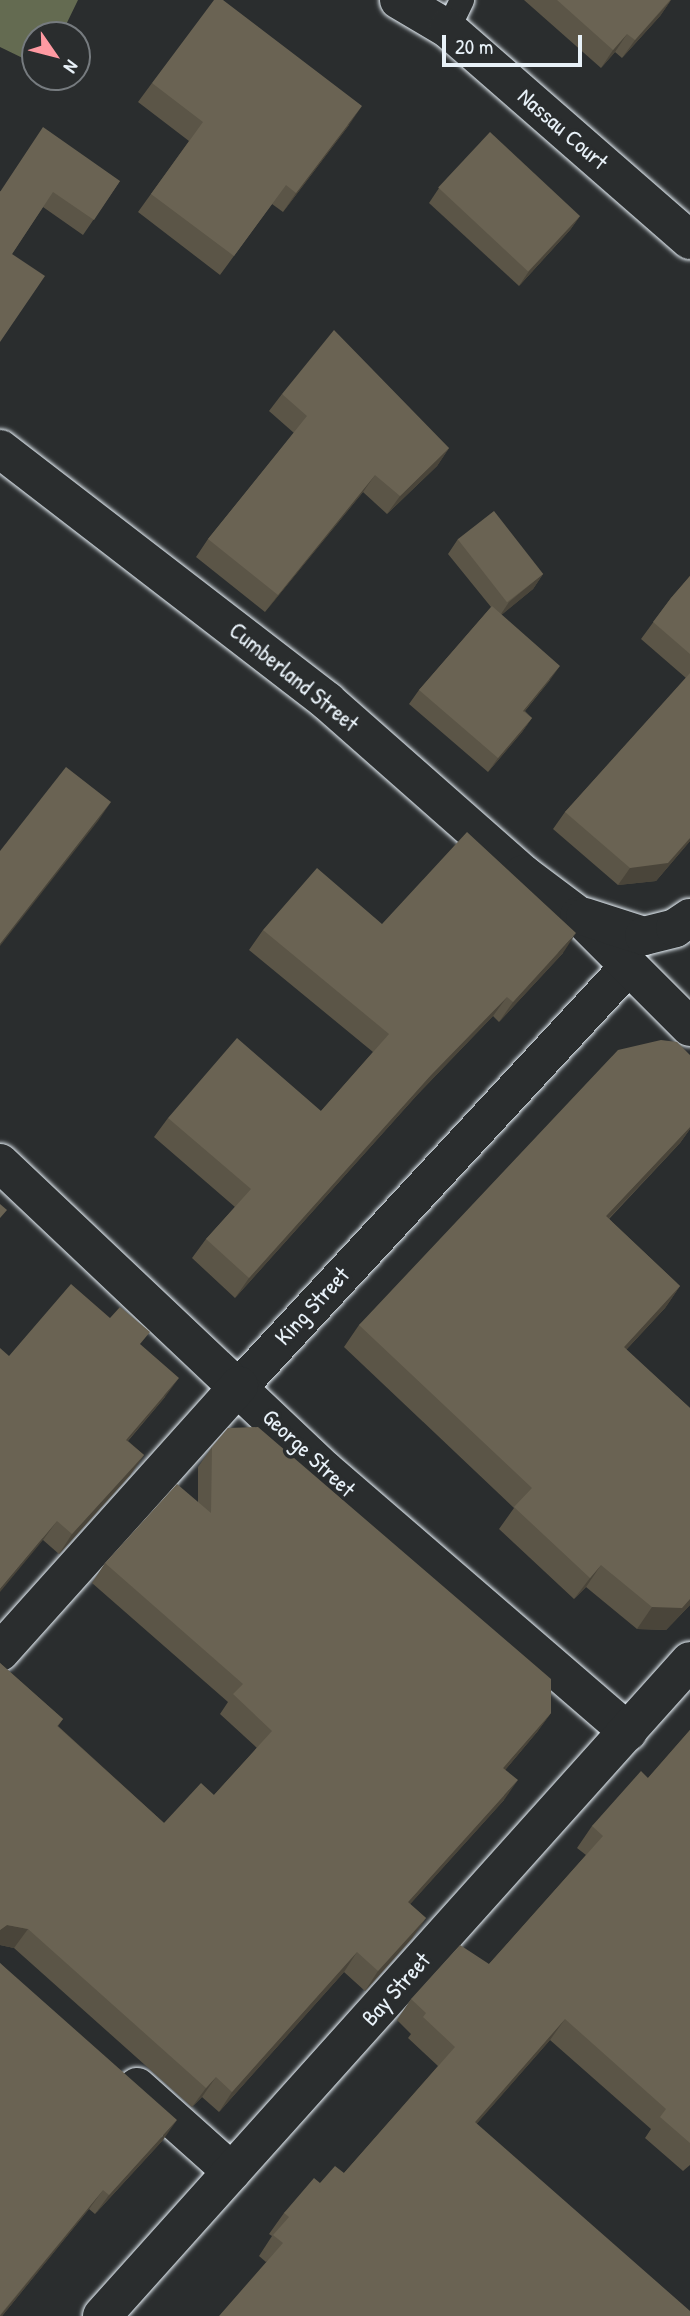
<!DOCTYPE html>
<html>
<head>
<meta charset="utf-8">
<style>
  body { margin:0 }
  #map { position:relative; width:690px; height:2316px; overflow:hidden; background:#2a2d2e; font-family:"Patrick Hand",sans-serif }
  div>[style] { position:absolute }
  .green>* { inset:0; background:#646b51 }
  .roads { filter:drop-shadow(0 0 2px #e8f1f8) drop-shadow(0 0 2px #e8f1f8) }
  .service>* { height:24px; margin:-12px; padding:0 12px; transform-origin:12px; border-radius:12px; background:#2a2d2e }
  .pedestrian>* { height:37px; margin:-18.5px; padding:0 18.5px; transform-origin:18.5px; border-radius:18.5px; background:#2a2d2e }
  .minor>* { height:38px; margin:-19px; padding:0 19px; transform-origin:19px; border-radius:19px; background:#2a2d2e }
  .tertiary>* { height:38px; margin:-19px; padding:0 19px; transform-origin:19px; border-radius:19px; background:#2a2d2e }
  .primary>* { height:38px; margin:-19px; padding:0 19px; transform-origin:19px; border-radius:19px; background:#2a2d2e }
  .trunk>* { height:38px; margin:-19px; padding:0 19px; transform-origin:19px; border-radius:19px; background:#2a2d2e }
  .wall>* { inset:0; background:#5b5547 }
  .shaded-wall>* { inset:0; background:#4a453a }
  .building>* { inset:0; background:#6a6353; transform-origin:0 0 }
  span { translate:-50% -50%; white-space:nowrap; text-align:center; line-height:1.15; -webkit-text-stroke:7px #2a2d2e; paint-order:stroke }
  .street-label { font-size:23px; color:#e8f1f8 }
  .north { position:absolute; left:21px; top:21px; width:70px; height:70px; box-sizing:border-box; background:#2a2d2e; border:2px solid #767b7f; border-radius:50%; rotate:125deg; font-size:19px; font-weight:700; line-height:28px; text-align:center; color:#e8f1f8 }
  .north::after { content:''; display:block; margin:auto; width:24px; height:32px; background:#ff9aa2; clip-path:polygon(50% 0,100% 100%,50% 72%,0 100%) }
  .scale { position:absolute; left:442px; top:35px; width:140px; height:32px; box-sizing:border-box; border:4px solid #e8f1f8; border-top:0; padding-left:9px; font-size:21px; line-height:24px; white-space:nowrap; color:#e8f1f8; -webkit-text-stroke:5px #2a2d2e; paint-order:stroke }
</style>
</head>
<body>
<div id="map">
  <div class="green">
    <i style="clip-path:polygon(0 0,78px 0,61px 35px,35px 35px,35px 64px,0 47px)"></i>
  </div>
  <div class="roads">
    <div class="service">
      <i style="left:448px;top:29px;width:32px;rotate:-64deg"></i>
    </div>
    <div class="pedestrian">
      <i style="left:239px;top:1386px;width:574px;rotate:-47.19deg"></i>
    </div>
    <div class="minor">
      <i style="left:399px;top:0;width:57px;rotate:30.6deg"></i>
      <i style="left:448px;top:29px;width:321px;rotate:41.1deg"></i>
    </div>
    <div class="tertiary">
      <i style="left:0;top:1163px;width:448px;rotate:43.4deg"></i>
      <i style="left:326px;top:1471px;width:399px;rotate:40.8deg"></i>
      <i style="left:0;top:1652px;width:358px;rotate:-48.1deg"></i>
    </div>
    <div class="primary">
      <i style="left:137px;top:2087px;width:127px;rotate:41.8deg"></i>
    </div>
    <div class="trunk">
      <i style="left:0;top:449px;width:413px;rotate:37.6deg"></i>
      <i style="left:327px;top:701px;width:261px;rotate:41.4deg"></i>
      <i style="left:523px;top:874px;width:70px;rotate:36.9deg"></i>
      <i style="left:579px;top:916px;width:157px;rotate:45deg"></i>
      <i style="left:585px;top:917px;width:62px;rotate:17.9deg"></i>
      <i style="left:644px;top:936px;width:32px;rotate:-14deg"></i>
      <i style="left:675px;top:928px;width:18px;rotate:-34deg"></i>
      <i style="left:102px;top:2316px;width:880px;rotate:-48.09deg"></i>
    </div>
  </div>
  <div class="wall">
    <i style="clip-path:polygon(524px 0,671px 0,660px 16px,622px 58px,615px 52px,601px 68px)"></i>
    <i style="clip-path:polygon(152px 83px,349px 125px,283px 212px,272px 204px,220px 275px,138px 212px,189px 141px,138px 102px)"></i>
    <i style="clip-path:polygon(120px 181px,83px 235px,43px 207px,12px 254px,0 191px)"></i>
    <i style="clip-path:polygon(439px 188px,580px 216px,570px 230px,519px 286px,429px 203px)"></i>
    <i style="clip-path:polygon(282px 394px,449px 448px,437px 466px,387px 514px,363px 492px,265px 612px,196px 557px,208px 539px,294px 433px,269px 411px)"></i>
    <i style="clip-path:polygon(458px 539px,543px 574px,533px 589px,501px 615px,550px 680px,525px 711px,532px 718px,522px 732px,488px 772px,409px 704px,419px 690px,491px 607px,448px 554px)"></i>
    <i style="clip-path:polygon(690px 576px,690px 841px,656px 881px,618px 885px,553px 829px,565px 812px,686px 678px,641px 639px,671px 598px)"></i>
    <i style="clip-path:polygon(382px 924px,563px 953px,499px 1022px,493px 1016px,417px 1095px,235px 1298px,192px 1258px,206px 1239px,235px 1207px,154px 1137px,168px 1118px,321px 1111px,373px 1052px,249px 950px,263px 930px)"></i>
    <i style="clip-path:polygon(690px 1055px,690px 1129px,680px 1143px,609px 1219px,680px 1286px,665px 1308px,626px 1350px,690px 1408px,690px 1605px,666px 1630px,637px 1629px,586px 1587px,574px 1599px,499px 1529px,514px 1508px,344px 1347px,359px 1325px)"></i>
    <i style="clip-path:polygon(141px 1345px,165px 1397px,128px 1441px,144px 1455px,130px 1475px,59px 1554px,43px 1540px,9px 1356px)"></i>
    <i style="clip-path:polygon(212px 1447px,551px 1713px,537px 1732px,505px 1770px,504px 1800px,410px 1904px,426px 1918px,412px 1938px,365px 1991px,344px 1972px,219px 2112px,202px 2097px,192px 2107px,14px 1948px,0 1945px,0 1663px,63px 1719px,58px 1726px,164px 1823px,214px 1795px,257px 1748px,220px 1714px,228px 1702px,92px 1583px,105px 1563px,198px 1502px,198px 1467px)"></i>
    <i style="clip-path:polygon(690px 1730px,690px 2165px,683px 2171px,645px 2138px,651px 2129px,550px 2040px,477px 2123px,266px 2262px,259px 2256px,272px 2236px,269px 2234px,284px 2213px,320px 2183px,344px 2173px,438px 2066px,408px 2038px,411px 2034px,397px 2020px,411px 1999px,489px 1964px,586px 1855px,577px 1848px,592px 1826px,648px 1778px)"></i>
    <i style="clip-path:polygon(0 1963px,163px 2140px,95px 2214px,89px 2209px,2px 2316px,0 2316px)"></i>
  </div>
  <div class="shaded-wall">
    <i style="clip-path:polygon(671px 0,660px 16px,622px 58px,635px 40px)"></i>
    <i style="clip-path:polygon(627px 34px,615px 52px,601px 68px,613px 50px)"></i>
    <i style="clip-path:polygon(362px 106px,349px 125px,283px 212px,296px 193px)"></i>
    <i style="clip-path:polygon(580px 216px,570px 230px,519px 286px,529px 271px)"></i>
    <i style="clip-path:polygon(449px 448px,437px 466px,387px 514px,400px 496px)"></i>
    <i style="clip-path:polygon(375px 475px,363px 492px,265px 612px,278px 595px)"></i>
    <i style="clip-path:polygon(543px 574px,533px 589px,499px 617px,509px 602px)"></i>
    <i style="clip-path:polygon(560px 666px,550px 680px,513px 725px,523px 711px)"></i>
    <i style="clip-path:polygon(532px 718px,522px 732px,488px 772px,498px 758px)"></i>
    <i style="clip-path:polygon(111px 802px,98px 821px,0 946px,0 944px)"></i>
    <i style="clip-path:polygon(690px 838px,690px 841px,656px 881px,618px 885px,630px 868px)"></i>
    <i style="clip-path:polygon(576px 933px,563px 953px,499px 1022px,513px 1002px)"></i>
    <i style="clip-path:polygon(507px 997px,493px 1016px,417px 1095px,235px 1298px,249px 1278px,431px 1075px)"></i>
    <i style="clip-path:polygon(690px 1127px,690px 1129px,680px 1143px,590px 1238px,606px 1216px)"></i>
    <i style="clip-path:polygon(680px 1286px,665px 1308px,608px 1369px,624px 1347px)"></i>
    <i style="clip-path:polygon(179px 1378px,165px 1397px,112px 1459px,126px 1440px)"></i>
    <i style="clip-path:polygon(144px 1455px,130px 1475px,59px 1554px,72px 1534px)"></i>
    <i style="clip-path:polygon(57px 1521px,43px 1540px,0 1592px,0 1589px)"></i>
    <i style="clip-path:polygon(601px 1565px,586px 1587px,574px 1599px,590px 1578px)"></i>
    <i style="clip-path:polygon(690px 1599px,690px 1605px,666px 1630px,637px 1629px,652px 1607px)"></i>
    <i style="clip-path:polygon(551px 1713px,537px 1732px,490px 1788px,503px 1768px)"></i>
    <i style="clip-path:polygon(518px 1780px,504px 1800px,394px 1922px,408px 1902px)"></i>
    <i style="clip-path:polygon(426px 1918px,412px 1938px,365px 1991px,378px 1971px)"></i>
    <i style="clip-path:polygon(7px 1925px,28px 1929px,14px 1948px,0 1945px,0 1930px)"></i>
    <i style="clip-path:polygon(357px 1952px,344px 1972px,219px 2112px,232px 2092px)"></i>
    <i style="clip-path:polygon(565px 2019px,550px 2040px,460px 2143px,475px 2122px)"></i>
    <i style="clip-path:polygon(216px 2077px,202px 2097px,192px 2107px,206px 2088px)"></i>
    <i style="clip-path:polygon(177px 2120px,163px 2140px,95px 2214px,109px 2195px)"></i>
    <i style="clip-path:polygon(103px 2190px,89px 2209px,2px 2316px,0 2316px)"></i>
  </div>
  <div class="building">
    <i style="clip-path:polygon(214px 0,223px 0,362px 106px,296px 193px,286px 185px,234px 256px,151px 194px,203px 122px,152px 83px)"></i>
    <i style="clip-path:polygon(557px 0,670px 0,635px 40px,627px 34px,613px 50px)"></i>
    <i style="clip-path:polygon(43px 127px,120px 181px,94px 220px,53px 192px,12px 254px,45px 276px,0 342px,0 192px)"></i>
    <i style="left:490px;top:132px;width:123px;height:76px;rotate:43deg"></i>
    <i style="clip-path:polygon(334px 330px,449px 448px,400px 496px,375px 475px,278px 595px,208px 539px,307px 416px,282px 394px)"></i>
    <i style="left:494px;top:511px;width:80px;height:46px;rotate:52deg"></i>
    <i style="clip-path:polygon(690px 576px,690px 654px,653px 622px,671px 598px)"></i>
    <i style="clip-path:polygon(492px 606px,560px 666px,523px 711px,532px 718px,498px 758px,419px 690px)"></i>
    <i style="clip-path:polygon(690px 673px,690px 838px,668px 863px,630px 868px,565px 812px)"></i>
    <i style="clip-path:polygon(66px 767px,111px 802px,0 944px,0 851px)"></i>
    <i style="clip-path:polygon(467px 832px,576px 933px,513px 1002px,507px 997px,431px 1075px,249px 1278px,206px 1239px,251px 1189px,168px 1118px,237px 1038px,321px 1111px,389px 1034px,263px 930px,317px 868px,382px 924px)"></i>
    <i style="clip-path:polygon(661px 1040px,677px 1042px,690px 1055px,690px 1127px,606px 1216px,680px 1286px,624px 1347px,690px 1408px,690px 1599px,682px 1608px,652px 1607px,601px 1565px,590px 1578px,514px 1507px,532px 1488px,359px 1325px,618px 1050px)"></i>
    <i style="clip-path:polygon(0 1204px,7px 1210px,0 1218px)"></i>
    <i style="clip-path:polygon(71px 1284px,110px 1318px,120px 1307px,150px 1332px,140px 1344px,179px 1378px,126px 1440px,144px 1455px,72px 1534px,57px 1521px,0 1589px,0 1348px,9px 1356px)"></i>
    <i style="clip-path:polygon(258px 1427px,551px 1679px,551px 1713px,503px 1768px,518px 1780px,408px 1902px,426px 1918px,378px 1971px,357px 1952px,232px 2092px,216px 2077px,206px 2088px,28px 1929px,7px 1925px,0 1930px,0 1663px,63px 1719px,57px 1726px,164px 1823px,201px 1783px,214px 1795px,272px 1731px,233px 1694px,243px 1684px,105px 1563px,177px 1484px,211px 1513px,212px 1447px,228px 1428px)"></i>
    <i style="clip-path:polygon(690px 1730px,690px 2143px,660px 2117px,666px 2109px,565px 2019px,475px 2122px,690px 2311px,690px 2316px,219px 2316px,283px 2243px,273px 2235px,289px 2217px,284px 2213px,314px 2178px,320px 2183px,335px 2166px,344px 2173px,455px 2047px,423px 2017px,426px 2013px,411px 1999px,460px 1945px,489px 1964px,603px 1836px,592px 1826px,641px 1771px,648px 1778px)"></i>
    <i style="clip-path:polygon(0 1963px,177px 2120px,109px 2195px,103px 2190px,0 2315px)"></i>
  </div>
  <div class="street-label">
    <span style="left:563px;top:129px;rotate:41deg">Nassau Court</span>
    <span style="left:294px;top:677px;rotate:39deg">Cumberland Street</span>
    <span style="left:312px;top:1306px;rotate:-47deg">King Street</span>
    <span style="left:309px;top:1453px;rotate:43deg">George Street</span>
    <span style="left:396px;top:1989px;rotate:-48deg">Bay Street</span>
  </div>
  <div class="north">N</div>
  <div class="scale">20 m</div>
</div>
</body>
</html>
